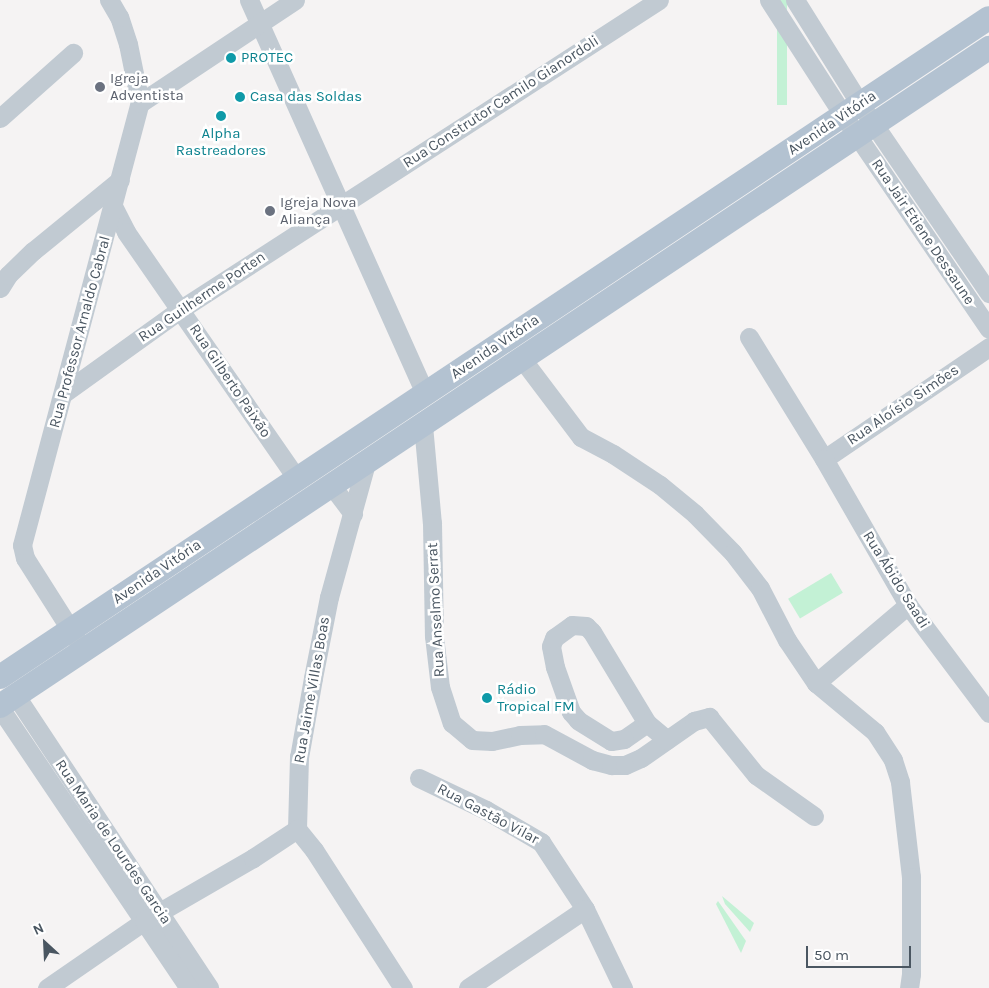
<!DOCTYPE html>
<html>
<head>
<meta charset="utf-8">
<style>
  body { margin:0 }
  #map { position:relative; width:989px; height:988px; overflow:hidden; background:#f5f3f3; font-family:Karla,sans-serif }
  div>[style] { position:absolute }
  .green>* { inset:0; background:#c3f1d5; transform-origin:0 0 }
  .minor>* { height:19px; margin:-9.5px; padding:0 9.5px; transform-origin:9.5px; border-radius:9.5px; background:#c1cad2 }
  .major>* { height:24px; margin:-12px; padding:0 12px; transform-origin:12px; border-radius:12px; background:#b3c2d1 }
  .dots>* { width:14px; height:14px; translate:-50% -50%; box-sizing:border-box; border:2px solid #fff; border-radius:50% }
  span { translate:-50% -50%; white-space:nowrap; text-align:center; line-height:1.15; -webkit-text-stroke:5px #fff; paint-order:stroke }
  .culture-label { font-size:15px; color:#0d838f }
  .left { translate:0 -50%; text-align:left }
  .worship-label { font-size:15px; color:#5b616d }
  .street-label { font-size:15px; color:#4a5661 }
  .north { position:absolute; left:20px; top:918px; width:50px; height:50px; -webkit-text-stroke:4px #fff; paint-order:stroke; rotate:335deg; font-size:14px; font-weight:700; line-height:20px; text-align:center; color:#4a5661 }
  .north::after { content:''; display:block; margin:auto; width:18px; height:22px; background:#4a5661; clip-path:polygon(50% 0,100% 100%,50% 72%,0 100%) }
  .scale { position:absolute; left:806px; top:946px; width:105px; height:22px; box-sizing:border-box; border:2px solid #4a5661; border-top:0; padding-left:6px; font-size:15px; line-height:18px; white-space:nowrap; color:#4a5661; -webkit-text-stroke:4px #fff; paint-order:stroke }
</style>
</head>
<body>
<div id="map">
  <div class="green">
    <i style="left:777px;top:0;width:10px;height:105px"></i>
    <i style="left:831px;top:573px;width:23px;height:50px;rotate:59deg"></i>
    <i style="clip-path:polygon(722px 896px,754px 923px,750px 932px,725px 904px)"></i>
    <i style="clip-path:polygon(718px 901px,746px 941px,741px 953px,716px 904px)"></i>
  </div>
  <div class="minor">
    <i style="left:249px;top:0;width:431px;rotate:65.9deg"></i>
    <i style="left:769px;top:0;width:137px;rotate:57.2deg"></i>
    <i style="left:843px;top:115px;width:259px;rotate:55.7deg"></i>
    <i style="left:795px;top:0;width:123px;rotate:58deg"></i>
    <i style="left:860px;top:104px;width:229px;rotate:55.7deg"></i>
    <i style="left:140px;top:103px;width:186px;rotate:-33.6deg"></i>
    <i style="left:0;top:118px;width:98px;rotate:-41.7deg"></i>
    <i style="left:114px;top:208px;width:27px;rotate:63deg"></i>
    <i style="left:126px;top:232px;width:300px;rotate:55.3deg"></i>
    <i style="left:0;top:288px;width:15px;rotate:-58deg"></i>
    <i style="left:8px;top:275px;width:35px;rotate:-44deg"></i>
    <i style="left:33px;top:251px;width:112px;rotate:-39.2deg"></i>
    <i style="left:749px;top:337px;width:143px;rotate:58.4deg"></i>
    <i style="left:989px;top:347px;width:199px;rotate:145.8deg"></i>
    <i style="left:824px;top:459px;width:168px;rotate:60.1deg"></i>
    <i style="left:908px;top:605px;width:135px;rotate:53.1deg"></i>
    <i style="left:522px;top:359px;width:98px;rotate:52.9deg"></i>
    <i style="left:581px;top:437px;width:36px;rotate:28deg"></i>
    <i style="left:613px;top:454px;width:56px;rotate:33.4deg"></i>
    <i style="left:660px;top:485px;width:45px;rotate:39.6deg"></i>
    <i style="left:695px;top:514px;width:54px;rotate:45.7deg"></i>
    <i style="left:733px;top:553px;width:44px;rotate:52.4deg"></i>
    <i style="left:760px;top:588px;width:59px;rotate:62.6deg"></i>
    <i style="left:787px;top:640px;width:52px;rotate:56deg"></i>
    <i style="left:816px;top:683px;width:77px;rotate:39.7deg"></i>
    <i style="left:875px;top:732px;width:33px;rotate:57deg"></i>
    <i style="left:893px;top:760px;width:23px;rotate:72deg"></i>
    <i style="left:900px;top:782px;width:96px;rotate:83.4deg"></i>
    <i style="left:911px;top:877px;width:97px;rotate:90deg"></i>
    <i style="left:911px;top:974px;width:14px;rotate:98deg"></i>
    <i style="left:64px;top:393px;width:144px;rotate:-35.7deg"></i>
    <i style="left:181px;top:309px;width:569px;rotate:-32.88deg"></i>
    <i style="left:423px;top:425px;width:98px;rotate:84.8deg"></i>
    <i style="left:432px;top:523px;width:113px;rotate:89deg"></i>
    <i style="left:434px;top:636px;width:51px;rotate:83.3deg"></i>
    <i style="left:440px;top:687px;width:38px;rotate:72deg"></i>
    <i style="left:452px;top:723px;width:26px;rotate:40deg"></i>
    <i style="left:472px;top:740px;width:20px;rotate:3deg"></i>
    <i style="left:492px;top:741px;width:29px;rotate:-12deg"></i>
    <i style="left:520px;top:735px;width:24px;rotate:-2deg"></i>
    <i style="left:544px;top:734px;width:55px;rotate:28.4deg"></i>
    <i style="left:592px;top:760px;width:20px;rotate:15deg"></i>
    <i style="left:611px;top:765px;width:14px"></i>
    <i style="left:625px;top:765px;width:17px;rotate:-24deg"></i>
    <i style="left:641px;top:758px;width:65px;rotate:-34.9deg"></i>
    <i style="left:694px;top:721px;width:16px;rotate:-15deg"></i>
    <i style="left:709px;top:717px;width:75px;rotate:51deg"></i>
    <i style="left:756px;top:775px;width:71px;rotate:35.3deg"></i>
    <i style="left:366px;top:463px;width:139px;rotate:105.4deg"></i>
    <i style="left:329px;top:597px;width:83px;rotate:101.2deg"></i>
    <i style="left:313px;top:678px;width:80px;rotate:100deg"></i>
    <i style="left:299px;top:757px;width:72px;rotate:91.6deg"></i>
    <i style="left:297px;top:829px;width:27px;rotate:51deg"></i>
    <i style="left:314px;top:850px;width:164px;rotate:57.2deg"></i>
    <i style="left:332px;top:486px;width:35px;rotate:53deg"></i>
    <i style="left:84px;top:651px;width:110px;rotate:-122.4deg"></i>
    <i style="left:25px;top:558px;width:13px;rotate:-103deg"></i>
    <i style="left:22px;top:545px;width:457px;rotate:-75.1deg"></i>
    <i style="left:140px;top:103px;width:60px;rotate:-101.5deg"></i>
    <i style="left:128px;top:44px;width:28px;rotate:-108deg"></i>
    <i style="left:119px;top:17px;width:20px;rotate:-120deg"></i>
    <i style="left:816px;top:683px;width:121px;rotate:-40.3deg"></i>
    <i style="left:16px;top:696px;width:350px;rotate:56.5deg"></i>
    <i style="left:0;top:708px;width:338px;rotate:56deg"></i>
    <i style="left:647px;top:723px;width:28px;rotate:145deg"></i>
    <i style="left:624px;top:739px;width:13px;rotate:171deg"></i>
    <i style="left:611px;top:741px;width:39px;rotate:-148deg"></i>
    <i style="left:578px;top:720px;width:11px;rotate:-131deg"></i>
    <i style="left:571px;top:712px;width:48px;rotate:-109.6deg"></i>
    <i style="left:555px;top:667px;width:21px;rotate:-101deg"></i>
    <i style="left:551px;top:646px;width:9px;rotate:-69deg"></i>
    <i style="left:554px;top:638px;width:22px;rotate:-36deg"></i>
    <i style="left:572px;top:625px;width:14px;rotate:4deg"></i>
    <i style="left:586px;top:626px;width:8px;rotate:45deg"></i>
    <i style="left:592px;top:632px;width:106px;rotate:58.9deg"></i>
    <i style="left:647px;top:723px;width:26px;rotate:40deg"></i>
    <i style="left:419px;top:778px;width:74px;rotate:25.5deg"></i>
    <i style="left:486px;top:810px;width:64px;rotate:30.2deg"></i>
    <i style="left:541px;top:842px;width:80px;rotate:56.7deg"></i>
    <i style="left:585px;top:909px;width:88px;rotate:64.3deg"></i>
    <i style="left:47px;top:988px;width:118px;rotate:-34.6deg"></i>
    <i style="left:144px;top:921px;width:126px;rotate:-30deg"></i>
    <i style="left:253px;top:858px;width:53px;rotate:-33.4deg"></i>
    <i style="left:468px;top:988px;width:141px;rotate:-34deg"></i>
  </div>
  <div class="major">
    <i style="left:0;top:677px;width:1188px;rotate:-33.68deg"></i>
    <i style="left:0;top:706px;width:1188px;rotate:-33.64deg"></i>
  </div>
  <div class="dots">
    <i style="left:231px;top:58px;background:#0f9aa8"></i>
    <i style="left:100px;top:87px;background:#6b7280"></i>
    <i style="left:240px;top:97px;background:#0f9aa8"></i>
    <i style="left:221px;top:116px;background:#0f9aa8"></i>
    <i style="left:270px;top:211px;background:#6b7280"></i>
    <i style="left:487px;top:698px;background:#0f9aa8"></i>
  </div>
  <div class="culture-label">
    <span class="left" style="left:241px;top:58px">PROTEC</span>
    <span class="left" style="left:250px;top:97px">Casa das Soldas</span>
    <span style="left:221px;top:142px">Alpha<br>Rastreadores</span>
    <span class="left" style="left:497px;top:698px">Rádio<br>Tropical FM</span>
  </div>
  <div class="worship-label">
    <span class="left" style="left:110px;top:87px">Igreja<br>Adventista</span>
    <span class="left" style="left:280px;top:211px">Igreja Nova<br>Aliança</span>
  </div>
  <div class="street-label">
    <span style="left:501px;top:102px;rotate:-33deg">Rua Construtor Camilo Gianordoli</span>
    <span style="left:832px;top:123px;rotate:-34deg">Avenida Vitória</span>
    <span style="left:923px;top:232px;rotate:56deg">Rua Jair Etiene Dessaune</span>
    <span style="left:202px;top:297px;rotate:-34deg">Rua Guilherme Porten</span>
    <span style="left:80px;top:332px;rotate:-75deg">Rua Professor Arnaldo Cabral</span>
    <span style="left:495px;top:347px;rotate:-34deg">Avenida Vitória</span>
    <span style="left:230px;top:381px;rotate:56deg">Rua Gilberto Paixão</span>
    <span style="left:903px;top:405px;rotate:-34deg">Rua Aloísio Simões</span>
    <span style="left:157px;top:572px;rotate:-34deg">Avenida Vitória</span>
    <span style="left:896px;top:580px;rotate:58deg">Rua Ábido Saadi</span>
    <span style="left:436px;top:610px;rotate:-93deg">Rua Anselmo Serrat</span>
    <span style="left:312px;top:690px;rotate:-80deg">Rua Jaime Villas Boas</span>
    <span style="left:488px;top:814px;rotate:28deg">Rua Gastão Vilar</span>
    <span style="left:113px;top:842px;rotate:56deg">Rua Maria de Lourdes Garcia</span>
  </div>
  <div class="north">N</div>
  <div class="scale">50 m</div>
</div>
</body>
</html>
